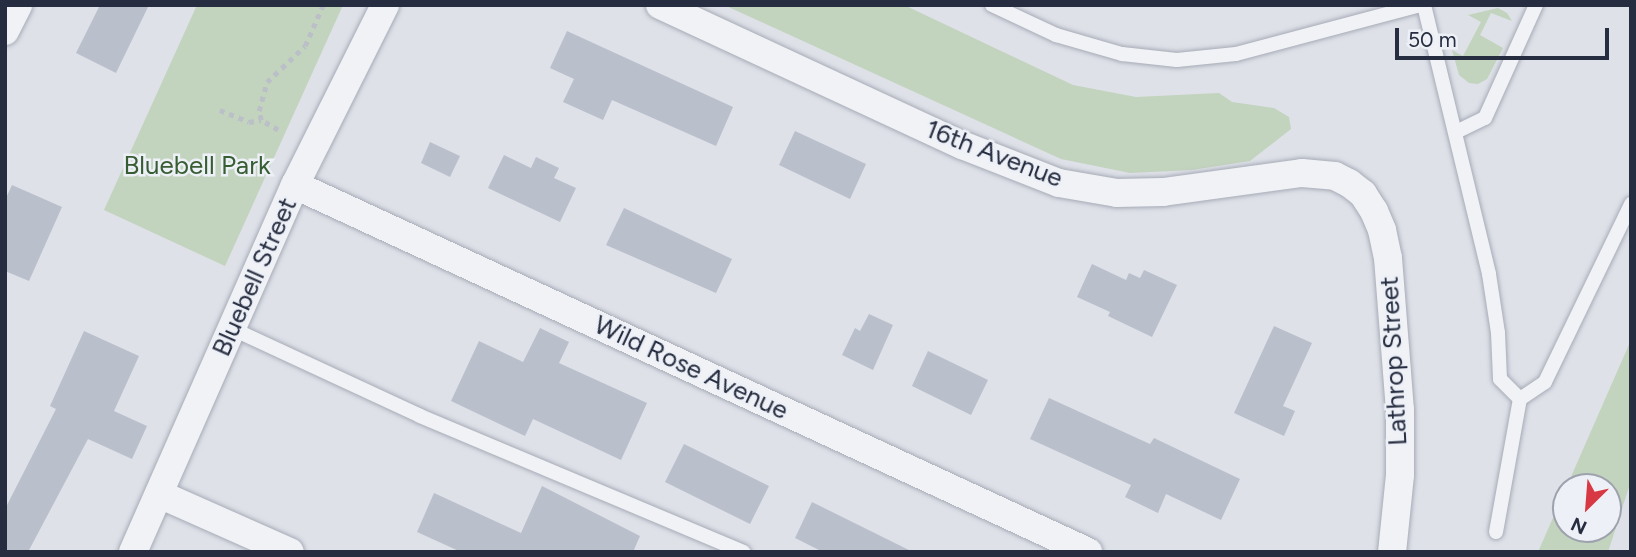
<!DOCTYPE html>
<style>
body{margin:0}
#map{position:relative;width:1636px;height:557px;overflow:hidden;background:#dee1e8;font-family:Figtree,sans-serif}
div>[style]{position:absolute}
.green>*{inset:0;background:#c2d3be}
.building>*{inset:0;background:#babfcc}
.path>*{height:4.5px;margin-top:-2.25px;transform-origin:0;background:repeating-linear-gradient(90deg,#bbbfc7 0 5px,transparent 0 10px)}
.roads{filter:drop-shadow(0 0 2px #a7abb6) drop-shadow(0 0 2px #a7abb6)}
.lane>*{height:14px;margin:-7px;padding:0 7px;transform-origin:7px;border-radius:7px;background:#f0f2f6}
.street>*{height:28px;margin:-14px;padding:0 14px;transform-origin:14px;border-radius:14px;background:#f0f2f6}
span{translate:-50% -50%;white-space:nowrap;text-align:center;line-height:1.15;-webkit-text-stroke:5px #edf0f6;paint-order:stroke}
.street-label{font-size:26px;color:#262d40}
.park-label{font-size:26px;color:#375d32}
.frame{position:absolute;inset:0;border:7px solid #262d40;pointer-events:none}
.north{position:absolute;left:1552px;top:473px;width:70px;height:70px;box-sizing:border-box;background:#edf0f6;border:2px solid #9da2ad;border-radius:50%;rotate:205deg;font-size:19px;font-weight:700;line-height:28px;text-align:center;color:#262d40}
.north::after{content:'';display:block;margin:auto;width:24px;height:32px;background:#d83843;clip-path:polygon(50% 0,100% 100%,50% 72%,0 100%)}
.scale{position:absolute;left:1395px;top:28px;width:214px;height:32px;box-sizing:border-box;border:4px solid #262d40;border-top:0;padding-left:9px;font-size:21px;line-height:24px;white-space:nowrap;color:#262d40;-webkit-text-stroke:5px #edf0f6;paint-order:stroke}
</style>
<div id="map">
<div class="green">
<div style="clip-path:polygon(197px 5px,343px 5px,225px 266px,104px 210px)"></div>
<div style="clip-path:polygon(724px 5px,904px 5px,1073px 85px,1136px 97px,1219px 93px,1232px 102px,1274px 108px,1289px 117px,1291px 129px,1250px 161px,1192px 170px,1130px 173px,1061px 159px)"></div>
<div style="clip-path:polygon(1498px 8px,1507px 13px,1512px 21px,1491px 13px,1480px 35px,1503px 48px,1487px 79px,1478px 84px,1469px 83px,1459px 75px,1452px 50px,1463px 56px,1481px 22px,1468px 15px)"></div>
<div style="clip-path:polygon(evenodd,1631px 340px,1631px 481px,1608px 552px,1538px 552px,1631px 340px,1608px 487px,1608px 529px,1566px 529px,1566px 487px,1608px 487px)"></div>
</div>
<div class="building">
<div style="clip-path:polygon(100px 5px,149px 5px,116px 73px,76px 53px)"></div>
<div style="clip-path:polygon(567px 31px,733px 107px,716px 146px,612px 100px,603px 120px,563px 102px,574px 79px,550px 68px)"></div>
<div style="clip-path:polygon(795px 131px,866px 164px,850px 199px,779px 165px)"></div>
<div style="clip-path:polygon(430px 142px,460px 156px,450px 177px,421px 163px)"></div>
<div style="clip-path:polygon(504px 155px,531px 168px,536px 157px,559px 168px,554px 178px,576px 188px,560px 222px,488px 188px)"></div>
<div style="clip-path:polygon(12px 185px,62px 207px,29px 281px,5px 271px,5px 200px)"></div>
<div style="clip-path:polygon(624px 208px,732px 259px,716px 293px,606px 245px)"></div>
<div style="clip-path:polygon(1092px 264px,1126px 280px,1129px 273px,1140px 278px,1144px 270px,1177px 285px,1152px 337px,1108px 316px,1110px 312px,1077px 297px)"></div>
<div style="clip-path:polygon(869px 314px,893px 325px,873px 370px,842px 355px,855px 328px,860px 331px)"></div>
<div style="clip-path:polygon(1274px 326px,1312px 343px,1283px 406px,1295px 411px,1284px 436px,1234px 413px)"></div>
<div style="clip-path:polygon(540px 328px,569px 342px,559px 363px,647px 403px,621px 460px,533px 419px,525px 436px,451px 401px,479px 341px,523px 362px)"></div>
<div style="clip-path:polygon(84px 331px,139px 356px,114px 411px,147px 426px,132px 459px,88px 439px,28px 552px,5px 552px,5px 509px,56px 409px,50px 406px)"></div>
<div style="clip-path:polygon(928px 351px,988px 380px,971px 415px,912px 386px)"></div>
<div style="clip-path:polygon(1049px 398px,1150px 444px,1154px 438px,1240px 479px,1221px 520px,1166px 494px,1158px 513px,1125px 497px,1131px 485px,1030px 439px)"></div>
<div style="clip-path:polygon(684px 444px,769px 486px,750px 524px,665px 482px)"></div>
<div style="clip-path:polygon(542px 486px,640px 536px,633px 552px,461px 552px,417px 532px,434px 493px,521px 533px)"></div>
<div style="clip-path:polygon(812px 502px,913px 552px,823px 552px,795px 538px)"></div>
</div>
<div class="path">
<div style="left:220px;top:110px;width:31px;rotate:22deg"></div>
<div style="left:249px;top:122px;width:12px;rotate:-9deg"></div>
<div style="left:278px;top:130px;width:20px;rotate:-150deg"></div>
<div style="left:261px;top:120px;width:9px;rotate:-103deg"></div>
<div style="left:259px;top:111px;width:30px;rotate:-75deg"></div>
<div style="left:267px;top:82px;width:52px;rotate:-43.5deg"></div>
<div style="left:305px;top:46px;width:45px;rotate:-66.3deg"></div>
</div>
<div class="roads">
<div class="lane">
<div style="left:992px;top:5px;width:71px;rotate:25.1deg"></div>
<div style="left:1056px;top:35px;width:69px;rotate:16.1deg"></div>
<div style="left:1122px;top:54px;width:55px;rotate:6.2deg"></div>
<div style="left:1177px;top:60px;width:59px;rotate:-5.8deg"></div>
<div style="left:1236px;top:54px;width:190px;rotate:-14.9deg"></div>
<div style="left:1424px;top:5px;width:277px;rotate:76.4deg"></div>
<div style="left:1489px;top:274px;width:60px;rotate:81.3deg"></div>
<div style="left:1498px;top:333px;width:46px;rotate:87.5deg"></div>
<div style="left:1500px;top:379px;width:28px;rotate:45deg"></div>
<div style="left:1456px;top:132px;width:32px;rotate:-26deg"></div>
<div style="left:1485px;top:118px;width:124px;rotate:-65.7deg"></div>
<div style="left:233px;top:329px;width:206px;rotate:24.9deg"></div>
<div style="left:420px;top:416px;width:351px;rotate:22.8deg"></div>
<div style="left:1496px;top:532px;width:135px;rotate:-79.8deg"></div>
<div style="left:1520px;top:399px;width:30px;rotate:-34deg"></div>
<div style="left:1545px;top:382px;width:198px;rotate:-64.2deg"></div>
</div>
<div class="street">
<div style="left:660px;top:5px;width:333px;rotate:24.9deg"></div>
<div style="left:962px;top:145px;width:104px;rotate:21.4deg"></div>
<div style="left:1059px;top:183px;width:59px;rotate:9.8deg"></div>
<div style="left:1117px;top:193px;width:46px;rotate:-1.2deg"></div>
<div style="left:1163px;top:192px;width:140px;rotate:-7.8deg"></div>
<div style="left:1302px;top:173px;width:33px;rotate:5deg"></div>
<div style="left:1335px;top:176px;width:16px;rotate:27deg"></div>
<div style="left:1349px;top:183px;width:18px;rotate:38deg"></div>
<div style="left:1363px;top:194px;width:20px;rotate:57deg"></div>
<div style="left:1374px;top:211px;width:21px;rotate:67deg"></div>
<div style="left:1382px;top:230px;width:29px;rotate:78deg"></div>
<div style="left:1388px;top:258px;width:152px;rotate:85.5deg"></div>
<div style="left:1400px;top:410px;width:65px;rotate:90deg"></div>
<div style="left:1400px;top:475px;width:77px;rotate:95.9deg"></div>
<div style="left:5px;top:31px;width:29px;rotate:-63deg"></div>
<div style="left:295px;top:185px;width:874px;rotate:24.83deg"></div>
<div style="left:159px;top:494px;width:143px;rotate:23.9deg"></div>
<div style="left:133px;top:552px;width:401px;rotate:-66.2deg"></div>
<div style="left:295px;top:185px;width:201px;rotate:-63.4deg"></div>
</div>
</div>
<div class="street-label">
<span style="left:994px;top:154px;rotate:21deg">16th Avenue</span>
<span style="left:255px;top:277px;rotate:-66deg">Bluebell Street</span>
<span style="left:1394px;top:361px;rotate:-93deg">Lathrop Street</span>
<span style="left:691px;top:368px;rotate:25deg">Wild Rose Avenue</span>
</div>
<div class="park-label">
<span style="left:197px;top:166px">Bluebell Park</span>
</div>
<div class="frame"></div>
<div class="north">N</div>
<div class="scale">50 m</div>
</div>
